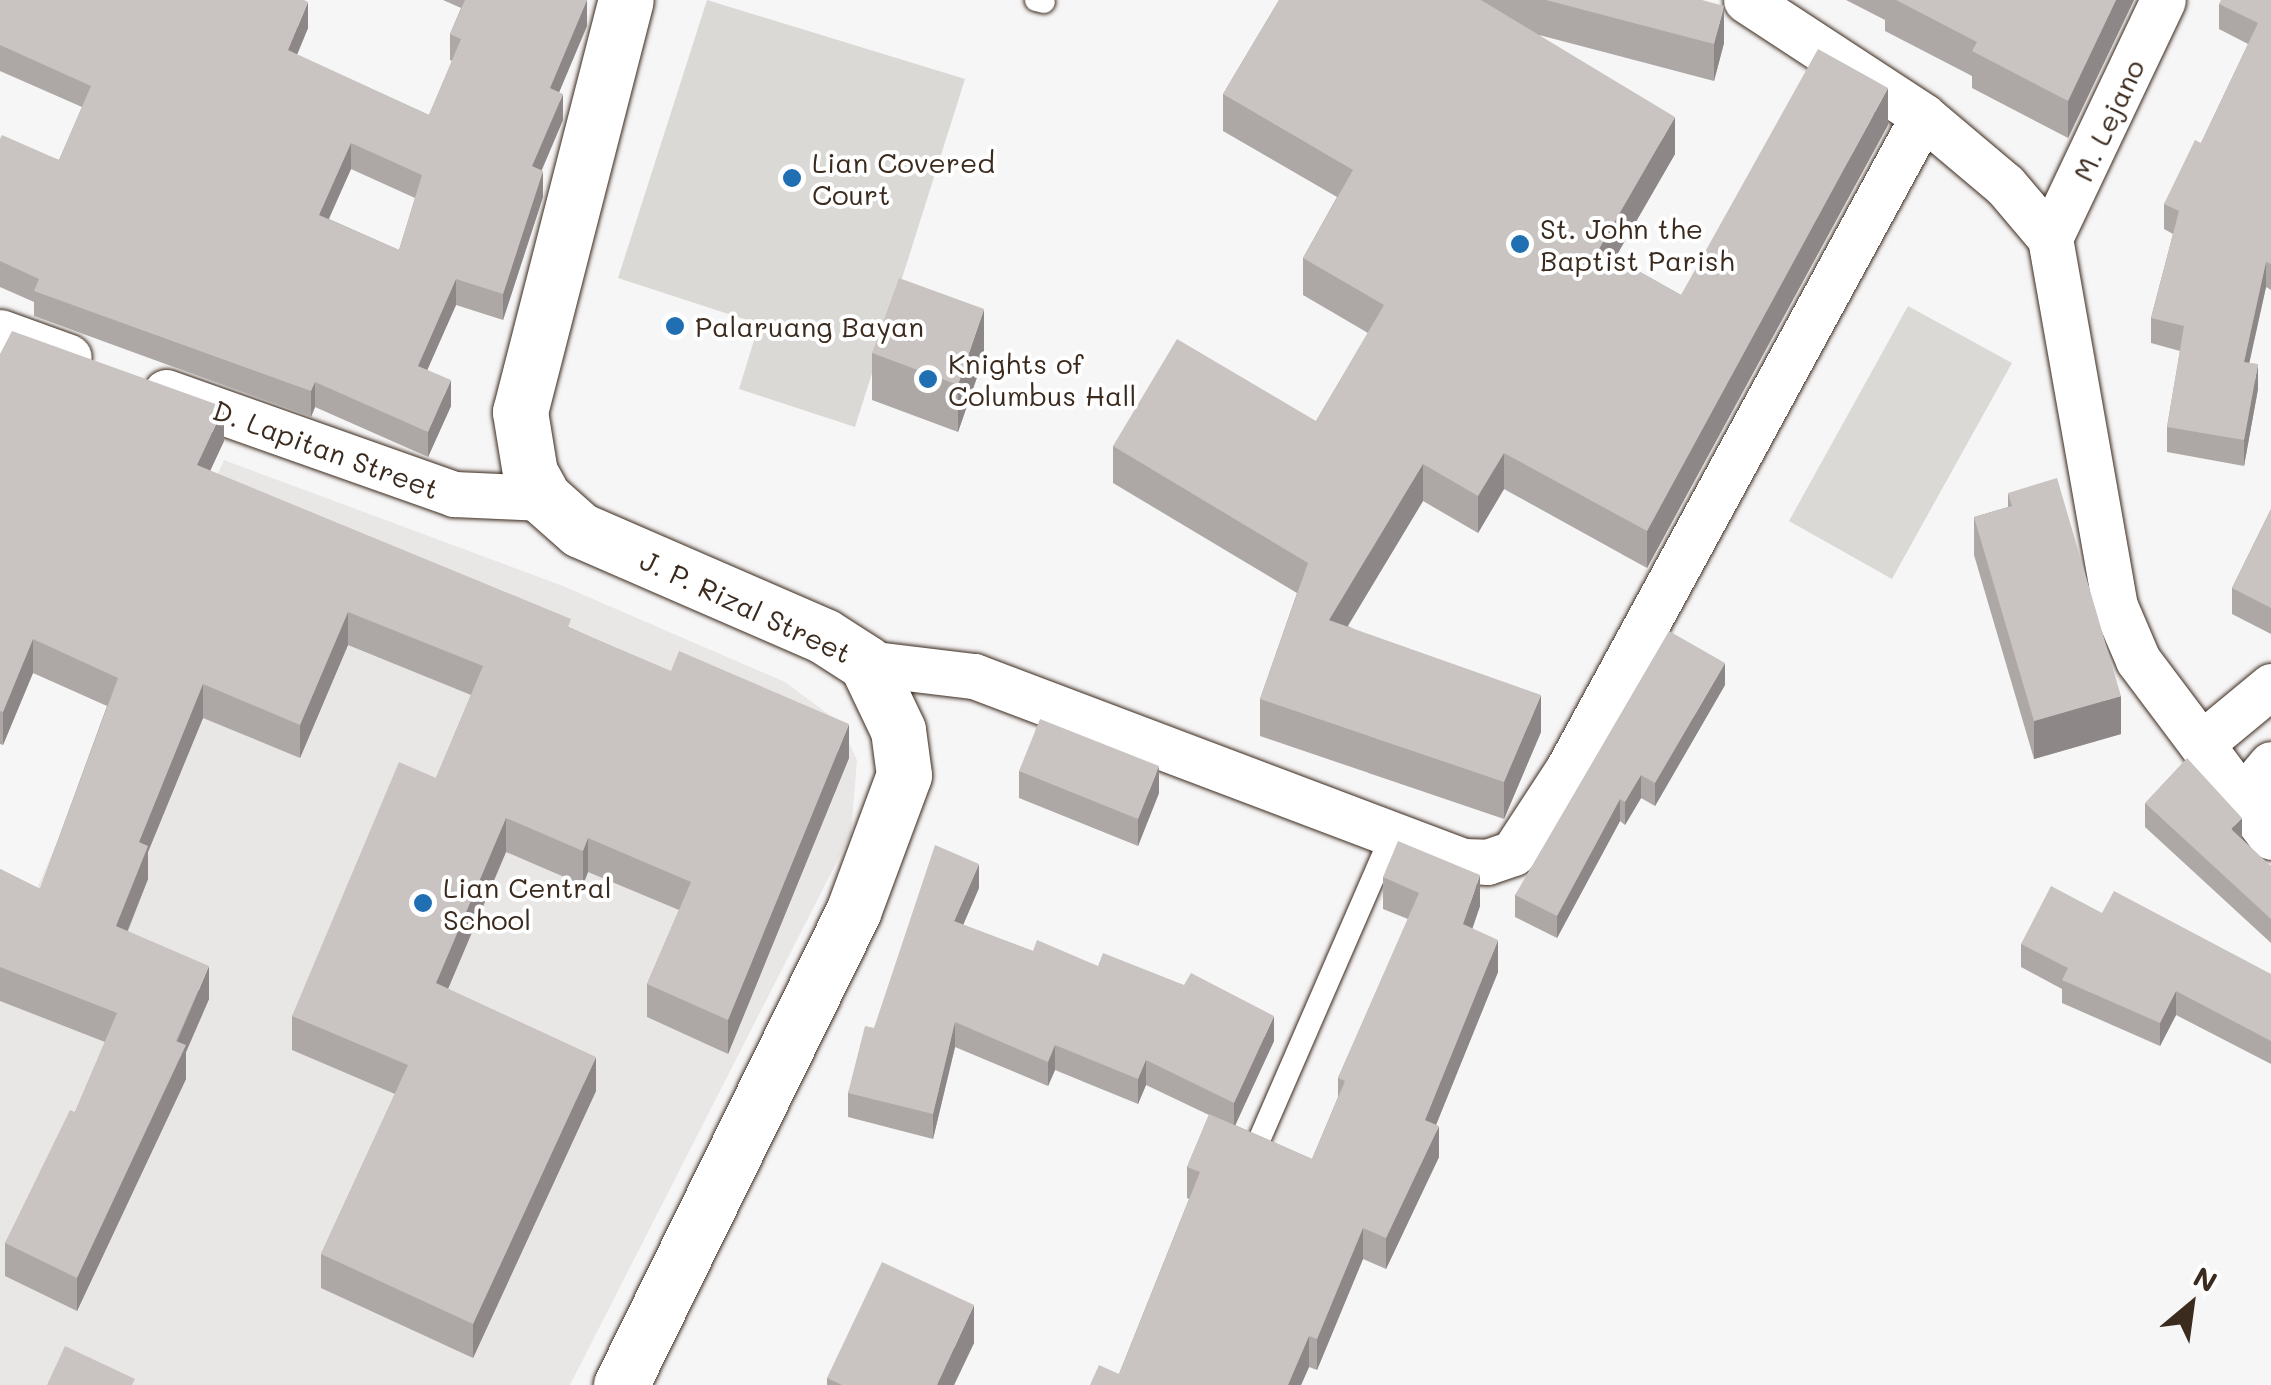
<!DOCTYPE html>
<style>
body{margin:0}
#map{position:relative;width:2271px;height:1385px;overflow:hidden;background:#f7f6f6;font-family:Mali,sans-serif}
div>[style]{position:absolute}
.built>*{inset:0;background:#e9e7e6}
.green>*{inset:0;background:#dbd9d6}
.roads{filter:drop-shadow(0 0 2px #3b2a1e) drop-shadow(0 0 2px #3b2a1e)}
.lane>*{height:22px;margin:-11px;padding:0 11px;transform-origin:11px;border-radius:11px;background:#fff}
.street>*{height:45px;margin:-22.5px;padding:0 22.5px;transform-origin:22.5px;border-radius:22.5px;background:#fff}
.primary>*{height:55px;margin:-27.5px;padding:0 27.5px;transform-origin:27.5px;border-radius:27.5px;background:#fff}
.wall>*{inset:0;background:#ada8a6}
.shaded-wall>*{inset:0;background:#8d8887}
.building>*{inset:0;background:#c9c3c1}
.dots>*{width:28px;height:28px;translate:-50% -50%;box-sizing:border-box;border:5px solid #fff;border-radius:50%}
span{translate:-50% -50%;white-space:nowrap;text-align:center;line-height:1.15;-webkit-text-stroke:8px #fff;paint-order:stroke}
.street-label{font-size:28px;color:#3b2a1e}
.poi-label{font-size:28px;color:#3b2a1e}
.left{translate:0 -50%;text-align:left}
.north{position:absolute;left:2141px;top:1255px;width:100px;height:100px;-webkit-text-stroke:8px #fff;paint-order:stroke;rotate:29deg;font-size:28px;font-weight:700;line-height:40px;text-align:center;color:#3b2a1e}
.north::after{content:'';display:block;margin:auto;width:35px;height:45px;background:#3b2a1e;clip-path:polygon(50% 0,100% 100%,50% 72%,0 100%)}
</style>
<div id="map">
<div class="built">
<div style="clip-path:polygon(224px 460px,563px 586px,785px 682px,839px 722px,857px 760px,851px 834px,570px 1385px,0 1385px,0 973px)"></div>
</div>
<div class="green">
<div style="clip-path:polygon(707px 0,965px 79px,855px 427px,739px 389px,759px 324px,618px 278px)"></div>
<div style="clip-path:polygon(1908px 306px,2012px 363px,1892px 579px,1789px 521px)"></div>
</div>
<div class="roads">
<div class="lane">
<div style="left:1036px;top:0;width:8px;rotate:14deg"></div>
<div style="left:1260px;top:1138px;width:331px;rotate:-66.5deg"></div>
</div>
<div class="street">
<div style="left:1746px;top:0;width:212px;rotate:33.2deg"></div>
<div style="left:1923px;top:116px;width:107px;rotate:40.1deg"></div>
<div style="left:2005px;top:185px;width:70px;rotate:49.7deg"></div>
<div style="left:2050px;top:238px;width:374px;rotate:80deg"></div>
<div style="left:2115px;top:606px;width:59px;rotate:66.9deg"></div>
<div style="left:2138px;top:660px;width:221px;rotate:53.1deg"></div>
<div style="left:2050px;top:238px;width:263px;rotate:-64.6deg"></div>
<div style="left:0;top:332px;width:73px;rotate:19.9deg"></div>
<div style="left:166px;top:392px;width:306px;rotate:19.5deg"></div>
<div style="left:454px;top:494px;width:90px;rotate:2.5deg"></div>
<div style="left:866px;top:663px;width:109px;rotate:6.9deg"></div>
<div style="left:974px;top:676px;width:523px;rotate:20.72deg"></div>
<div style="left:1463px;top:861px;width:24px;rotate:2deg"></div>
<div style="left:1487px;top:862px;width:28px;rotate:-19deg"></div>
<div style="left:1513px;top:853px;width:100px;rotate:-56.8deg"></div>
<div style="left:1568px;top:769px;width:743px;rotate:-61.47deg"></div>
<div style="left:2201px;top:744px;width:91px;rotate:-39.6deg"></div>
<div style="left:2240px;top:801px;width:48px;rotate:-50deg"></div>
</div>
<div class="primary">
<div style="left:621px;top:1385px;width:527px;rotate:-63.87deg"></div>
<div style="left:853px;top:912px;width:146px;rotate:-69.6deg"></div>
<div style="left:904px;top:775px;width:45px;rotate:-97.6deg"></div>
<div style="left:898px;top:730px;width:74px;rotate:-115.5deg"></div>
<div style="left:866px;top:663px;width:50px;rotate:-147.3deg"></div>
<div style="left:824px;top:636px;width:266px;rotate:-156.5deg"></div>
<div style="left:580px;top:530px;width:48px;rotate:-138.4deg"></div>
<div style="left:544px;top:498px;width:29px;rotate:-119deg"></div>
<div style="left:530px;top:473px;width:62px;rotate:-99.3deg"></div>
<div style="left:520px;top:412px;width:425px;rotate:-75.6deg"></div>
</div>
</div>
<div class="wall">
<div style="clip-path:polygon(evenodd,0 0,308px 28px,297px 55px,429px 115px,452px 61px,450px 60px,450px 34px,461px 8px,443px 0,587px 0,587px 26px,559px 92px,563px 120px,542px 170px,543px 197px,503px 320px,456px 305px,427px 370px,451px 406px,428px 457px,315px 407px,311px 417px,34px 316px,34px 302px,0 287px,0 139px,59px 160px,82px 107px,0 71px,0 0,351px 169px,415px 198px,399px 250px,329px 219px,351px 169px)"></div>
<div style="clip-path:polygon(1279px 0,1702px 0,1724px 43px,1714px 81px,1539px 35px,1675px 154px,1615px 258px,1681px 295px,1888px 125px,1647px 568px,1504px 489px,1478px 533px,1423px 501px,1348px 626px,1541px 732px,1504px 819px,1260px 736px,1260px 699px,1297px 593px,1113px 483px,1113px 446px,1316px 421px,1368px 333px,1303px 295px,1303px 258px,1337px 197px,1223px 131px,1223px 94px)"></div>
<div style="clip-path:polygon(1846px 0,2134px 0,2068px 138px,1972px 88px,1972px 76px,1885px 31px,1885px 20px)"></div>
<div style="clip-path:polygon(2271px 0,2271px 290px,2266px 287px,2249px 363px,2258px 389px,2244px 466px,2167px 452px,2167px 427px,2180px 351px,2151px 343px,2151px 318px,2173px 234px,2164px 229px,2164px 204px,2201px 143px,2248px 44px,2219px 29px,2219px 4px)"></div>
<div style="clip-path:polygon(872px 353px,984px 357px,958px 432px,872px 400px)"></div>
<div style="clip-path:polygon(0 354px,224px 441px,210px 471px,571px 628px,849px 758px,728px 1054px,647px 1017px,647px 984px,679px 910px,588px 872px,583px 885px,506px 852px,448px 989px,596px 1091px,473px 1358px,321px 1288px,321px 1254px,395px 1094px,292px 1050px,292px 1016px,436px 778px,471px 695px,348px 645px,300px 758px,203px 718px,148px 852px,148px 879px,128px 931px,209px 999px,186px 1052px,186px 1079px,77px 1311px,5px 1276px,5px 1243px,75px 1112px,105px 1042px,0 1001px,0 869px,40px 889px,107px 706px,33px 673px,3px 745px,0 744px)"></div>
<div style="clip-path:polygon(2008px 493px,2121px 734px,2034px 759px,1974px 555px,1974px 517px,2008px 507px)"></div>
<div style="clip-path:polygon(2271px 509px,2271px 634px,2232px 614px,2232px 588px)"></div>
<div style="clip-path:polygon(1725px 685px,1655px 806px,1641px 798px,1625px 825px,1620px 821px,1557px 938px,1515px 917px,1515px 895px)"></div>
<div style="clip-path:polygon(1019px 771px,1159px 793px,1138px 846px,1019px 798px)"></div>
<div style="clip-path:polygon(2145px 803px,2271px 866px,2271px 943px,2145px 827px)"></div>
<div style="clip-path:polygon(1383px 877px,1480px 906px,1472px 929px,1498px 972px,1436px 1125px,1439px 1157px,1386px 1269px,1363px 1259px,1317px 1370px,1309px 1367px,1301px 1385px,1090px 1385px,1119px 1374px,1189px 1199px,1187px 1198px,1187px 1167px,1209px 1115px,1146px 1085px,1138px 1104px,1055px 1070px,1048px 1086px,955px 1047px,933px 1139px,848px 1117px,848px 1093px,874px 1028px,979px 888px,963px 925px,1274px 1041px,1235px 1125px,1312px 1159px,1338px 1097px,1338px 1078px,1408px 919px,1383px 909px)"></div>
<div style="clip-path:polygon(2102px 913px,2271px 974px,2271px 1064px,2176px 1015px,2160px 1046px,2062px 1003px,2062px 989px,2021px 967px,2021px 944px)"></div>
<div style="clip-path:polygon(974px 1343px,954px 1385px,827px 1385px,827px 1378px)"></div>
</div>
<div class="shaded-wall">
<div style="clip-path:polygon(587px 0,587px 26px,550px 114px,550px 88px)"></div>
<div style="clip-path:polygon(2116px 0,2134px 0,2068px 138px,2068px 101px)"></div>
<div style="clip-path:polygon(308px 2px,308px 28px,288px 76px,288px 50px)"></div>
<div style="clip-path:polygon(1724px 6px,1724px 43px,1714px 81px,1714px 44px)"></div>
<div style="clip-path:polygon(1888px 88px,1888px 125px,1647px 568px,1647px 531px)"></div>
<div style="clip-path:polygon(563px 94px,563px 120px,532px 192px,532px 166px)"></div>
<div style="clip-path:polygon(1675px 117px,1675px 154px,1599px 286px,1599px 249px)"></div>
<div style="clip-path:polygon(351px 143px,351px 169px,319px 240px,319px 215px)"></div>
<div style="clip-path:polygon(543px 171px,543px 197px,503px 320px,503px 294px)"></div>
<div style="clip-path:polygon(2266px 262px,2266px 287px,2244px 387px,2244px 362px)"></div>
<div style="clip-path:polygon(456px 279px,456px 305px,418px 391px,418px 366px)"></div>
<div style="clip-path:polygon(984px 309px,984px 357px,958px 432px,958px 385px)"></div>
<div style="clip-path:polygon(2258px 364px,2258px 389px,2244px 466px,2244px 440px)"></div>
<div style="clip-path:polygon(451px 380px,451px 406px,428px 457px,428px 432px)"></div>
<div style="clip-path:polygon(315px 382px,315px 407px,311px 417px,311px 391px)"></div>
<div style="clip-path:polygon(224px 407px,224px 441px,197px 499px,197px 465px)"></div>
<div style="clip-path:polygon(1504px 453px,1504px 489px,1478px 533px,1478px 496px)"></div>
<div style="clip-path:polygon(1423px 464px,1423px 501px,1329px 657px,1329px 620px)"></div>
<div style="clip-path:polygon(348px 612px,348px 645px,300px 758px,300px 725px)"></div>
<div style="clip-path:polygon(33px 639px,33px 673px,3px 745px,3px 712px)"></div>
<div style="clip-path:polygon(1725px 663px,1725px 685px,1655px 806px,1655px 783px)"></div>
<div style="clip-path:polygon(203px 684px,203px 718px,148px 852px,148px 879px,116px 959px,116px 926px,139px 842px)"></div>
<div style="clip-path:polygon(1541px 695px,1541px 732px,1504px 819px,1504px 782px)"></div>
<div style="clip-path:polygon(2121px 696px,2121px 734px,2034px 759px,2034px 721px)"></div>
<div style="clip-path:polygon(849px 724px,849px 758px,728px 1054px,728px 1020px)"></div>
<div style="clip-path:polygon(1159px 766px,1159px 793px,1138px 846px,1138px 819px)"></div>
<div style="clip-path:polygon(1641px 775px,1641px 798px,1625px 825px,1625px 802px)"></div>
<div style="clip-path:polygon(1620px 799px,1620px 821px,1557px 938px,1557px 916px)"></div>
<div style="clip-path:polygon(506px 818px,506px 852px,436px 1017px,436px 983px)"></div>
<div style="clip-path:polygon(2242px 818px,2242px 842px,2231px 829px)"></div>
<div style="clip-path:polygon(588px 838px,588px 872px,583px 885px,583px 851px)"></div>
<div style="clip-path:polygon(979px 864px,979px 888px,954px 946px,954px 921px)"></div>
<div style="clip-path:polygon(1480px 875px,1480px 906px,1463px 956px,1463px 924px)"></div>
<div style="clip-path:polygon(1498px 940px,1498px 972px,1425px 1152px,1425px 1120px)"></div>
<div style="clip-path:polygon(209px 966px,209px 999px,186px 1052px,186px 1079px,77px 1311px,77px 1278px)"></div>
<div style="clip-path:polygon(2176px 991px,2176px 1015px,2160px 1046px,2160px 1023px)"></div>
<div style="clip-path:polygon(1274px 1016px,1274px 1041px,1234px 1128px,1234px 1103px)"></div>
<div style="clip-path:polygon(955px 1022px,955px 1047px,933px 1139px,933px 1114px)"></div>
<div style="clip-path:polygon(1055px 1045px,1055px 1070px,1048px 1086px,1048px 1062px)"></div>
<div style="clip-path:polygon(596px 1057px,596px 1091px,473px 1358px,473px 1324px)"></div>
<div style="clip-path:polygon(1146px 1060px,1146px 1085px,1138px 1104px,1138px 1079px)"></div>
<div style="clip-path:polygon(1439px 1126px,1439px 1157px,1386px 1269px,1386px 1238px)"></div>
<div style="clip-path:polygon(1363px 1228px,1363px 1259px,1317px 1370px,1317px 1339px)"></div>
<div style="clip-path:polygon(974px 1305px,974px 1343px,954px 1385px,937px 1385px)"></div>
<div style="clip-path:polygon(1309px 1336px,1309px 1367px,1301px 1385px,1288px 1385px)"></div>
</div>
<div class="building">
<div style="clip-path:polygon(evenodd,0 0,304px 0,308px 2px,288px 50px,429px 115px,461px 39px,450px 34px,465px 0,587px 0,550px 88px,563px 94px,532px 166px,543px 171px,503px 294px,456px 279px,418px 366px,451px 380px,428px 432px,315px 382px,311px 391px,34px 291px,39px 279px,0 261px,0 139px,2px 135px,59px 160px,91px 86px,0 45px,0 0,351px 143px,422px 175px,399px 250px,319px 215px,351px 143px)"></div>
<div style="clip-path:polygon(1279px 0,1481px 0,1675px 117px,1599px 249px,1681px 295px,1818px 49px,1888px 88px,1647px 531px,1504px 453px,1478px 496px,1423px 464px,1329px 620px,1541px 695px,1504px 782px,1260px 699px,1308px 563px,1113px 446px,1177px 339px,1316px 421px,1384px 305px,1303px 258px,1353px 170px,1223px 94px)"></div>
<div style="clip-path:polygon(1546px 0,1702px 0,1724px 6px,1714px 44px)"></div>
<div style="clip-path:polygon(1896px 0,2116px 0,2068px 101px,1972px 51px,1977px 42px)"></div>
<div style="clip-path:polygon(2221px 0,2271px 0,2271px 264px,2266px 262px,2244px 362px,2258px 364px,2244px 440px,2167px 427px,2184px 326px,2151px 318px,2179px 211px,2164px 204px,2195px 140px,2201px 143px,2258px 23px,2219px 4px)"></div>
<div style="clip-path:polygon(899px 278px,984px 309px,958px 385px,872px 353px)"></div>
<div style="clip-path:polygon(12px 331px,224px 407px,197px 465px,571px 619px,568px 627px,671px 671px,679px 651px,849px 724px,728px 1020px,647px 984px,691px 882px,588px 838px,583px 851px,506px 818px,436px 983px,596px 1057px,473px 1324px,321px 1254px,408px 1065px,292px 1016px,399px 762px,436px 778px,483px 666px,348px 612px,300px 725px,203px 684px,139px 842px,148px 846px,116px 926px,209px 966px,176px 1041px,186px 1045px,77px 1278px,5px 1243px,70px 1110px,75px 1112px,117px 1013px,0 967px,0 869px,40px 889px,118px 678px,33px 639px,3px 712px,0 711px,0 354px)"></div>
<div style="clip-path:polygon(2057px 478px,2121px 696px,2034px 721px,1974px 517px,2012px 506px,2008px 493px)"></div>
<div style="clip-path:polygon(2271px 509px,2271px 608px,2232px 588px)"></div>
<div style="clip-path:polygon(1669px 631px,1725px 663px,1655px 783px,1641px 775px,1625px 802px,1620px 799px,1557px 916px,1515px 895px)"></div>
<div style="clip-path:polygon(1040px 719px,1159px 766px,1138px 819px,1019px 771px)"></div>
<div style="clip-path:polygon(2187px 758px,2242px 818px,2231px 829px,2271px 866px,2271px 919px,2145px 803px)"></div>
<div style="clip-path:polygon(1398px 841px,1480px 875px,1463px 924px,1498px 940px,1425px 1120px,1439px 1126px,1386px 1238px,1363px 1228px,1317px 1339px,1309px 1336px,1288px 1385px,1090px 1385px,1099px 1365px,1119px 1374px,1200px 1172px,1187px 1167px,1209px 1114px,1312px 1159px,1345px 1081px,1338px 1078px,1419px 893px,1383px 877px)"></div>
<div style="clip-path:polygon(935px 845px,979px 864px,954px 921px,1033px 951px,1037px 940px,1098px 966px,1103px 953px,1184px 985px,1191px 973px,1274px 1016px,1234px 1103px,1146px 1060px,1138px 1079px,1055px 1045px,1048px 1062px,955px 1022px,933px 1114px,848px 1093px,865px 1026px,874px 1028px)"></div>
<div style="clip-path:polygon(2051px 886px,2102px 913px,2114px 891px,2271px 974px,2271px 1041px,2176px 991px,2160px 1023px,2062px 980px,2068px 968px,2021px 944px)"></div>
<div style="clip-path:polygon(882px 1262px,974px 1305px,937px 1385px,842px 1385px,827px 1378px)"></div>
<div style="clip-path:polygon(65px 1346px,135px 1379px,132px 1385px,47px 1385px)"></div>
</div>
<div class="dots">
<div style="left:792px;top:178px;background:#1f6fb2"></div>
<div style="left:1520px;top:244px;background:#1f6fb2"></div>
<div style="left:675px;top:326px;background:#1f6fb2"></div>
<div style="left:928px;top:379px;background:#1f6fb2"></div>
<div style="left:423px;top:903px;background:#1f6fb2"></div>
</div>
<div class="street-label">
<span style="left:2108px;top:120px;rotate:-65deg">M. Lejano</span>
<span style="left:326px;top:449px;rotate:20deg">D. Lapitan Street</span>
<span style="left:746px;top:606px;rotate:25deg">J. P. Rizal Street</span>
</div>
<div class="poi-label">
<span class="left" style="left:812px;top:178px">Lian Covered<br>Court</span>
<span class="left" style="left:1540px;top:244px">St. John the<br>Baptist Parish</span>
<span class="left" style="left:695px;top:326px">Palaruang Bayan</span>
<span class="left" style="left:948px;top:379px">Knights of<br>Columbus Hall</span>
<span class="left" style="left:443px;top:903px">Lian Central<br>School</span>
</div>
<div class="north">N</div>
</div>
